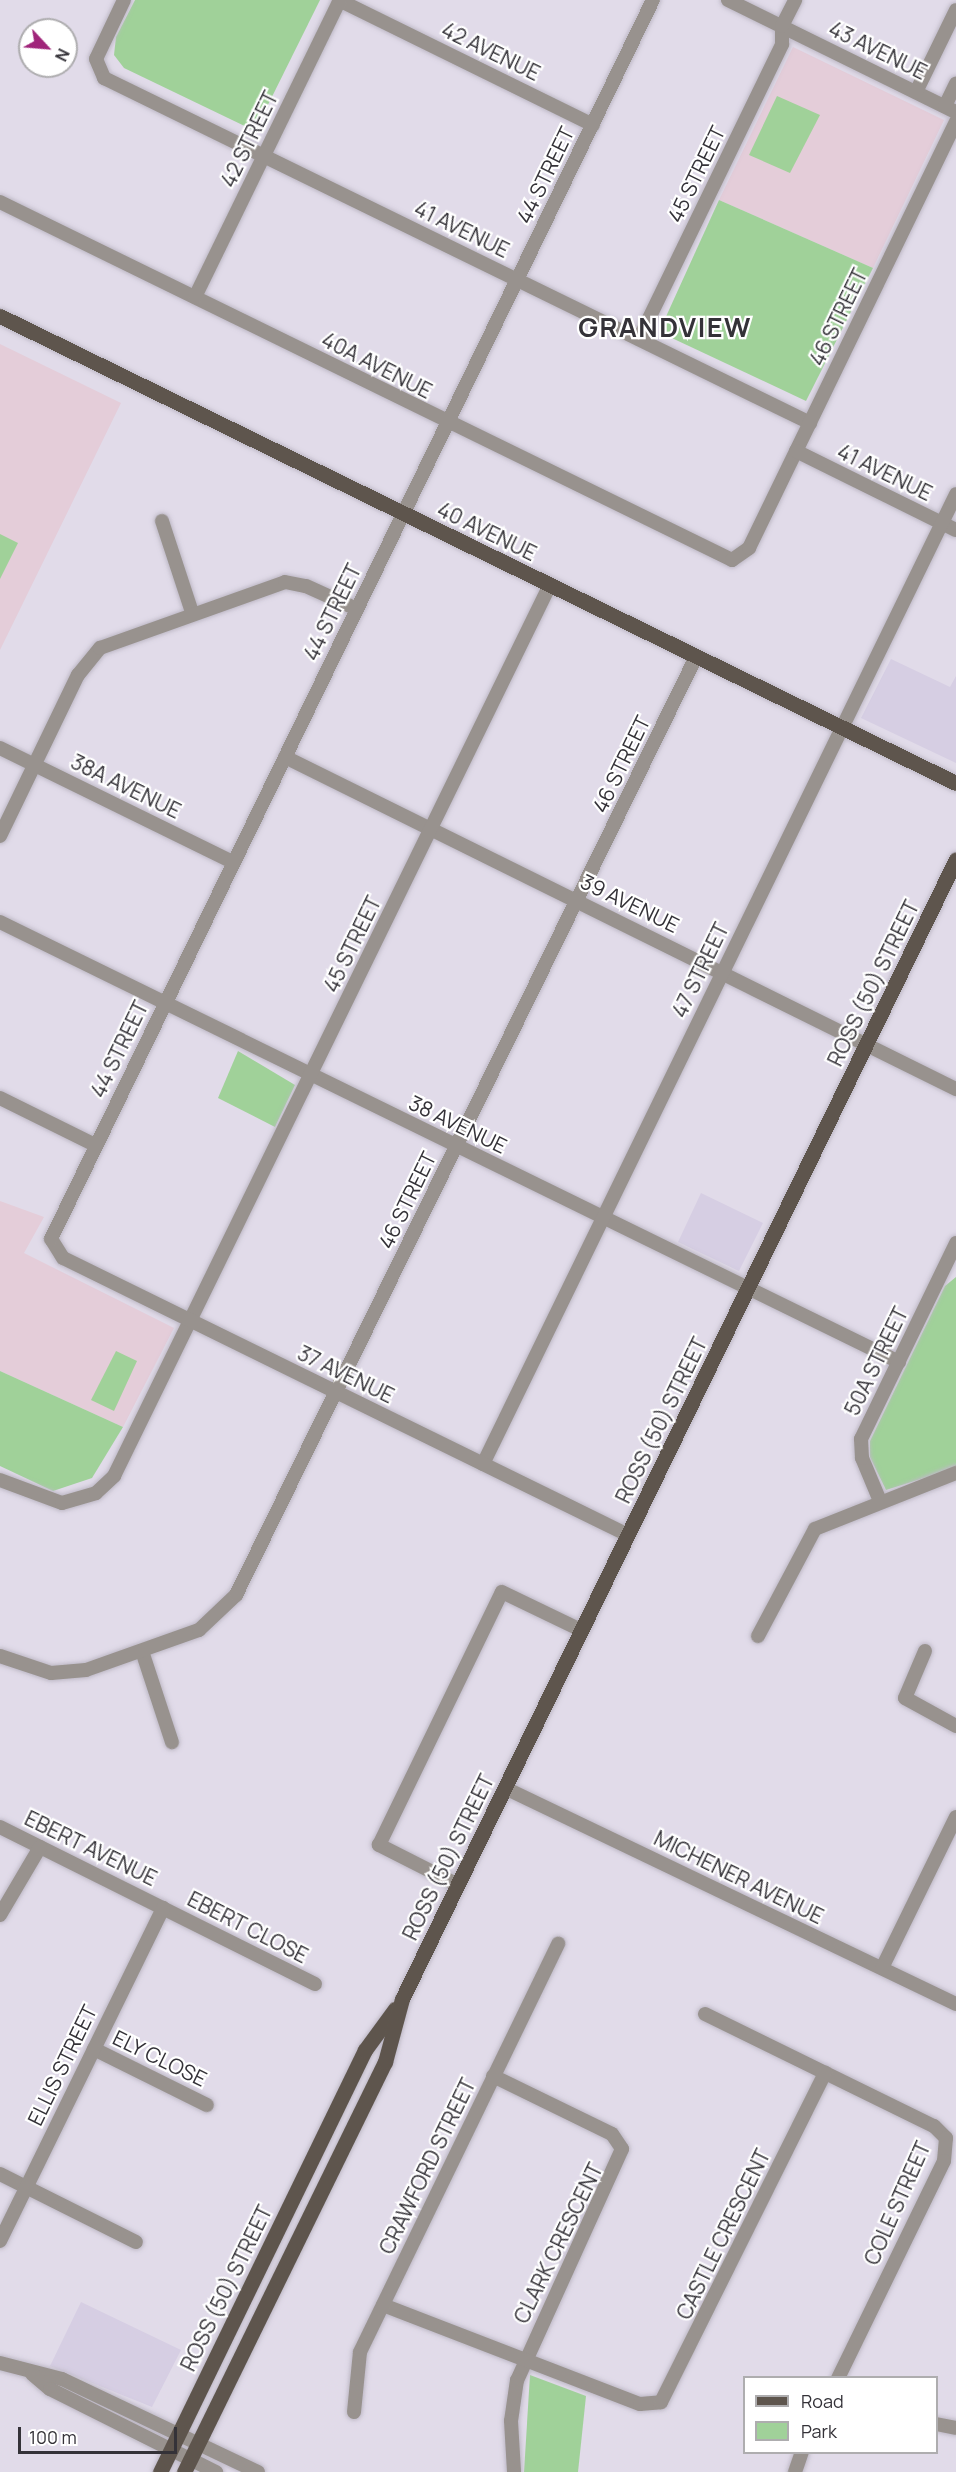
<!DOCTYPE html>
<style>
body{margin:0}
#map{position:relative;width:956px;height:2472px;overflow:hidden;background:#e1dbe9;font-family:Manrope,sans-serif}
div>[style]{position:absolute}
.built>*{inset:0;background:#d6cee3}
.education>*{inset:0;background:#e4cdd9}
.green>*{inset:0;background:#a0d199}
.roads{filter:drop-shadow(0 0 2px #beb9c6) drop-shadow(0 0 2px #beb9c6)}
.minor>*{height:14px;margin:-7px;padding:0 7px;transform-origin:7px;border-radius:7px;background:#98928e}
.major>*{height:15px;margin:-7.5px;padding:0 7.5px;transform-origin:7.5px;border-radius:7.5px;background:#5e554d}
span{translate:-50% -50%;white-space:nowrap;text-align:center;line-height:1.15;-webkit-text-stroke:4.5px #fff;paint-order:stroke}
.street-label{font-size:21px;color:#343238}
.district-label{font-size:27px;color:#343238;font-weight:700;letter-spacing:1.5px}
.legend{position:absolute;left:743px;top:2376px;width:195px;height:78px;box-sizing:border-box;background:#fff;border:2px solid #aeadaf;margin:0;padding:8px 10px;list-style:none;font-size:18px;color:#343238}
.legend li{display:flex;align-items:center;gap:12px;height:30px}
.legend b{width:30px;border:2px solid #aeadaf}
.north{position:absolute;left:18px;top:18px;width:60px;height:60px;box-sizing:border-box;background:#fff;border:2px solid #aeadaf;border-radius:50%;rotate:116deg;font-size:16px;font-weight:700;line-height:24px;text-align:center;color:#343238}
.north::after{content:'';display:block;margin:auto;width:21px;height:27px;background:#a0257a;clip-path:polygon(50% 0,100% 100%,50% 72%,0 100%)}
.scale{position:absolute;left:18px;top:2427px;width:159px;height:27px;box-sizing:border-box;border:3px solid #343238;border-top:0;padding-left:8px;font-size:18px;line-height:21px;white-space:nowrap;color:#343238;-webkit-text-stroke:4px #fff;paint-order:stroke}
</style>
<div id="map">
<div class="built">
<div style="clip-path:polygon(891px 659px,950px 687px,956px 676px,956px 763px,861px 718px)"></div>
<div style="clip-path:polygon(701px 1193px,763px 1223px,739px 1271px,678px 1242px)"></div>
<div style="clip-path:polygon(81px 2302px,181px 2350px,152px 2407px,50px 2366px)"></div>
</div>
<div class="education">
<div style="clip-path:polygon(793px 47px,944px 120px,873px 268px,719px 200px)"></div>
<div style="clip-path:polygon(0 344px,121px 403px,0 650px)"></div>
<div style="clip-path:polygon(0 1201px,44px 1217px,24px 1253px,174px 1328px,123px 1427px,0 1371px)"></div>
</div>
<div class="green">
<div style="clip-path:polygon(135px 0,320px 0,255px 131px,124px 68px,114px 55px,116px 37px)"></div>
<div style="clip-path:polygon(777px 96px,820px 115px,790px 173px,749px 155px)"></div>
<div style="clip-path:polygon(719px 200px,873px 268px,806px 401px,659px 332px)"></div>
<div style="clip-path:polygon(0 534px,18px 543px,0 579px)"></div>
<div style="clip-path:polygon(238px 1051px,295px 1085px,275px 1127px,218px 1098px)"></div>
<div style="clip-path:polygon(956px 1277px,956px 1468px,886px 1490px,870px 1457px,870px 1441px,945px 1286px)"></div>
<div style="clip-path:polygon(116px 1351px,137px 1361px,114px 1411px,91px 1400px)"></div>
<div style="clip-path:polygon(0 1371px,123px 1427px,92px 1478px,53px 1491px,0 1466px)"></div>
<div style="clip-path:polygon(530px 2375px,586px 2396px,578px 2472px,524px 2472px)"></div>
</div>
<div class="roads">
<div class="minor">
<div style="left:124px;top:0;width:65px;rotate:115.4deg"></div>
<div style="left:96px;top:59px;width:21px;rotate:67deg"></div>
<div style="left:104px;top:78px;width:786px;rotate:26.04deg"></div>
<div style="left:339px;top:0;width:283px;rotate:26.2deg"></div>
<div style="left:728px;top:0;width:254px;rotate:26.2deg"></div>
<div style="left:916px;top:92px;width:91px;rotate:-64deg"></div>
<div style="left:945px;top:106px;width:25px;rotate:-64deg"></div>
<div style="left:0;top:202px;width:815px;rotate:26.06deg"></div>
<div style="left:732px;top:560px;width:21px;rotate:-35deg"></div>
<div style="left:749px;top:548px;width:474px;rotate:-64.1deg"></div>
<div style="left:195px;top:297px;width:331px;rotate:-64deg"></div>
<div style="left:639px;top:339px;width:328px;rotate:-64.1deg"></div>
<div style="left:782px;top:44px;width:18px;rotate:-90deg"></div>
<div style="left:782px;top:26px;width:29px;rotate:-63deg"></div>
<div style="left:796px;top:451px;width:178px;rotate:26.3deg"></div>
<div style="left:162px;top:521px;width:96px;rotate:71.8deg"></div>
<div style="left:0;top:748px;width:259px;rotate:26.1deg"></div>
<div style="left:285px;top:757px;width:749px;rotate:26.33deg"></div>
<div style="left:0;top:836px;width:179px;rotate:-64.2deg"></div>
<div style="left:78px;top:675px;width:35px;rotate:-51deg"></div>
<div style="left:100px;top:648px;width:196px;rotate:-19.6deg"></div>
<div style="left:285px;top:582px;width:21px;rotate:11deg"></div>
<div style="left:306px;top:586px;width:56px;rotate:24.3deg"></div>
<div style="left:0;top:922px;width:1001px;rotate:26.08deg"></div>
<div style="left:0;top:1098px;width:106px;rotate:26.3deg"></div>
<div style="left:483px;top:1464px;width:1079px;rotate:-64deg"></div>
<div style="left:0;top:1480px;width:66px;rotate:20.4deg"></div>
<div style="left:62px;top:1503px;width:35px;rotate:-16deg"></div>
<div style="left:96px;top:1493px;width:25px;rotate:-43deg"></div>
<div style="left:114px;top:1476px;width:992px;rotate:-63.93deg"></div>
<div style="left:880px;top:1501px;width:47px;rotate:-112.7deg"></div>
<div style="left:862px;top:1458px;width:19px;rotate:-93deg"></div>
<div style="left:861px;top:1439px;width:218px;rotate:-64.1deg"></div>
<div style="left:628px;top:1535px;width:629px;rotate:-153.88deg"></div>
<div style="left:63px;top:1258px;width:22px;rotate:-122deg"></div>
<div style="left:51px;top:1239px;width:1378px;rotate:-64.09deg"></div>
<div style="left:758px;top:1636px;width:121px;rotate:-62deg"></div>
<div style="left:815px;top:1529px;width:152px;rotate:-21.7deg"></div>
<div style="left:142px;top:1651px;width:96px;rotate:71.8deg"></div>
<div style="left:925px;top:1651px;width:51px;rotate:113.1deg"></div>
<div style="left:905px;top:1698px;width:58px;rotate:28.8deg"></div>
<div style="left:0;top:1656px;width:54px;rotate:18.4deg"></div>
<div style="left:51px;top:1673px;width:35px;rotate:-5deg"></div>
<div style="left:86px;top:1670px;width:120px;rotate:-19.5deg"></div>
<div style="left:199px;top:1630px;width:51px;rotate:-43.4deg"></div>
<div style="left:236px;top:1595px;width:1045px;rotate:-63.88deg"></div>
<div style="left:505px;top:1788px;width:500px;rotate:25.59deg"></div>
<div style="left:0;top:1827px;width:352px;rotate:26.5deg"></div>
<div style="left:458px;top:1885px;width:89px;rotate:-153.1deg"></div>
<div style="left:379px;top:1845px;width:281px;rotate:-64.1deg"></div>
<div style="left:502px;top:1592px;width:88px;rotate:25.7deg"></div>
<div style="left:0;top:1915px;width:79px;rotate:-59.5deg"></div>
<div style="left:882px;top:1968px;width:168px;rotate:-63.9deg"></div>
<div style="left:705px;top:2014px;width:255px;rotate:26.1deg"></div>
<div style="left:934px;top:2126px;width:17px;rotate:45deg"></div>
<div style="left:946px;top:2138px;width:23px;rotate:95deg"></div>
<div style="left:944px;top:2161px;width:242px;rotate:116deg"></div>
<div style="left:94px;top:2049px;width:126px;rotate:26.4deg"></div>
<div style="left:493px;top:2076px;width:132px;rotate:26deg"></div>
<div style="left:612px;top:2134px;width:18px;rotate:56deg"></div>
<div style="left:622px;top:2149px;width:254px;rotate:114.4deg"></div>
<div style="left:517px;top:2380px;width:41px;rotate:98.3deg"></div>
<div style="left:511px;top:2421px;width:51px;rotate:86.6deg"></div>
<div style="left:0;top:2174px;width:152px;rotate:26.6deg"></div>
<div style="left:0;top:2241px;width:371px;rotate:-63.9deg"></div>
<div style="left:383px;top:2305px;width:275px;rotate:21.1deg"></div>
<div style="left:640px;top:2404px;width:21px;rotate:-5deg"></div>
<div style="left:661px;top:2402px;width:368px;rotate:-63.5deg"></div>
<div style="left:0;top:2363px;width:64px;rotate:14.5deg"></div>
<div style="left:62px;top:2379px;width:217px;rotate:25.4deg"></div>
<div style="left:32px;top:2374px;width:23px;rotate:40deg"></div>
<div style="left:50px;top:2389px;width:186px;rotate:26.6deg"></div>
<div style="left:354px;top:2412px;width:60px;rotate:-84.3deg"></div>
<div style="left:360px;top:2352px;width:454px;rotate:-64.1deg"></div>
<div style="left:936px;top:2424px;width:20px;rotate:11deg"></div>
<div style="left:795px;top:2472px;width:21px;rotate:-71deg"></div>
</div>
<div class="major">
<div style="left:0;top:316px;width:1064px;rotate:26.04deg"></div>
<div style="left:160px;top:2472px;width:469px;rotate:-64.1deg"></div>
<div style="left:365px;top:2050px;width:51px;rotate:-53.8deg"></div>
<div style="left:184px;top:2472px;width:457px;rotate:-63.9deg"></div>
<div style="left:385px;top:2062px;width:65px;rotate:-74.9deg"></div>
<div style="left:402px;top:1999px;width:1267px;rotate:-64.08deg"></div>
</div>
</div>
<div class="street-label">
<span style="left:878px;top:50px;rotate:26deg">43 AVENUE</span>
<span style="left:491px;top:51px;rotate:26deg">42 AVENUE</span>
<span style="left:249px;top:139px;rotate:-64deg">42 STREET</span>
<span style="left:696px;top:174px;rotate:-64deg">45 STREET</span>
<span style="left:545px;top:175px;rotate:-64deg">44 STREET</span>
<span style="left:462px;top:229px;rotate:26deg">41 AVENUE</span>
<span style="left:838px;top:317px;rotate:-64deg">46 STREET</span>
<span style="left:377px;top:365px;rotate:27deg">40A AVENUE</span>
<span style="left:885px;top:472px;rotate:26deg">41 AVENUE</span>
<span style="left:487px;top:531px;rotate:26deg">40 AVENUE</span>
<span style="left:332px;top:612px;rotate:-64deg">44 STREET</span>
<span style="left:621px;top:764px;rotate:-64deg">46 STREET</span>
<span style="left:126px;top:786px;rotate:26deg">38A AVENUE</span>
<span style="left:630px;top:903px;rotate:26deg">39 AVENUE</span>
<span style="left:352px;top:944px;rotate:-64deg">45 STREET</span>
<span style="left:700px;top:970px;rotate:-64deg">47 STREET</span>
<span style="left:873px;top:983px;rotate:-64deg">ROSS (50) STREET</span>
<span style="left:119px;top:1049px;rotate:-64deg">44 STREET</span>
<span style="left:458px;top:1124px;rotate:26deg">38 AVENUE</span>
<span style="left:407px;top:1200px;rotate:-64deg">46 STREET</span>
<span style="left:876px;top:1361px;rotate:-64deg">50A STREET</span>
<span style="left:346px;top:1374px;rotate:26deg">37 AVENUE</span>
<span style="left:661px;top:1420px;rotate:-64deg">ROSS (50) STREET</span>
<span style="left:91px;top:1848px;rotate:26deg">EBERT AVENUE</span>
<span style="left:448px;top:1857px;rotate:-64deg">ROSS (50) STREET</span>
<span style="left:739px;top:1877px;rotate:26deg">MICHENER AVENUE</span>
<span style="left:248px;top:1927px;rotate:27deg">EBERT CLOSE</span>
<span style="left:160px;top:2058px;rotate:26deg">ELY CLOSE</span>
<span style="left:62px;top:2065px;rotate:-64deg">ELLIS STREET</span>
<span style="left:427px;top:2166px;rotate:-64deg">CRAWFORD STREET</span>
<span style="left:897px;top:2203px;rotate:-66deg">COLE STREET</span>
<span style="left:723px;top:2234px;rotate:-64deg">CASTLE CRESCENT</span>
<span style="left:558px;top:2243px;rotate:-64deg">CLARK CRESCENT</span>
<span style="left:226px;top:2288px;rotate:-64deg">ROSS (50) STREET</span>
</div>
<div class="district-label">
<span style="left:665px;top:327px">GRANDVIEW</span>
</div>
<ul class="legend">
<li><b style="height:8px;background:#5e554d"></b>Road</li>
<li><b style="height:16px;background:#a0d199"></b>Park</li>
</ul>
<div class="north">N</div>
<div class="scale">100 m</div>
</div>
